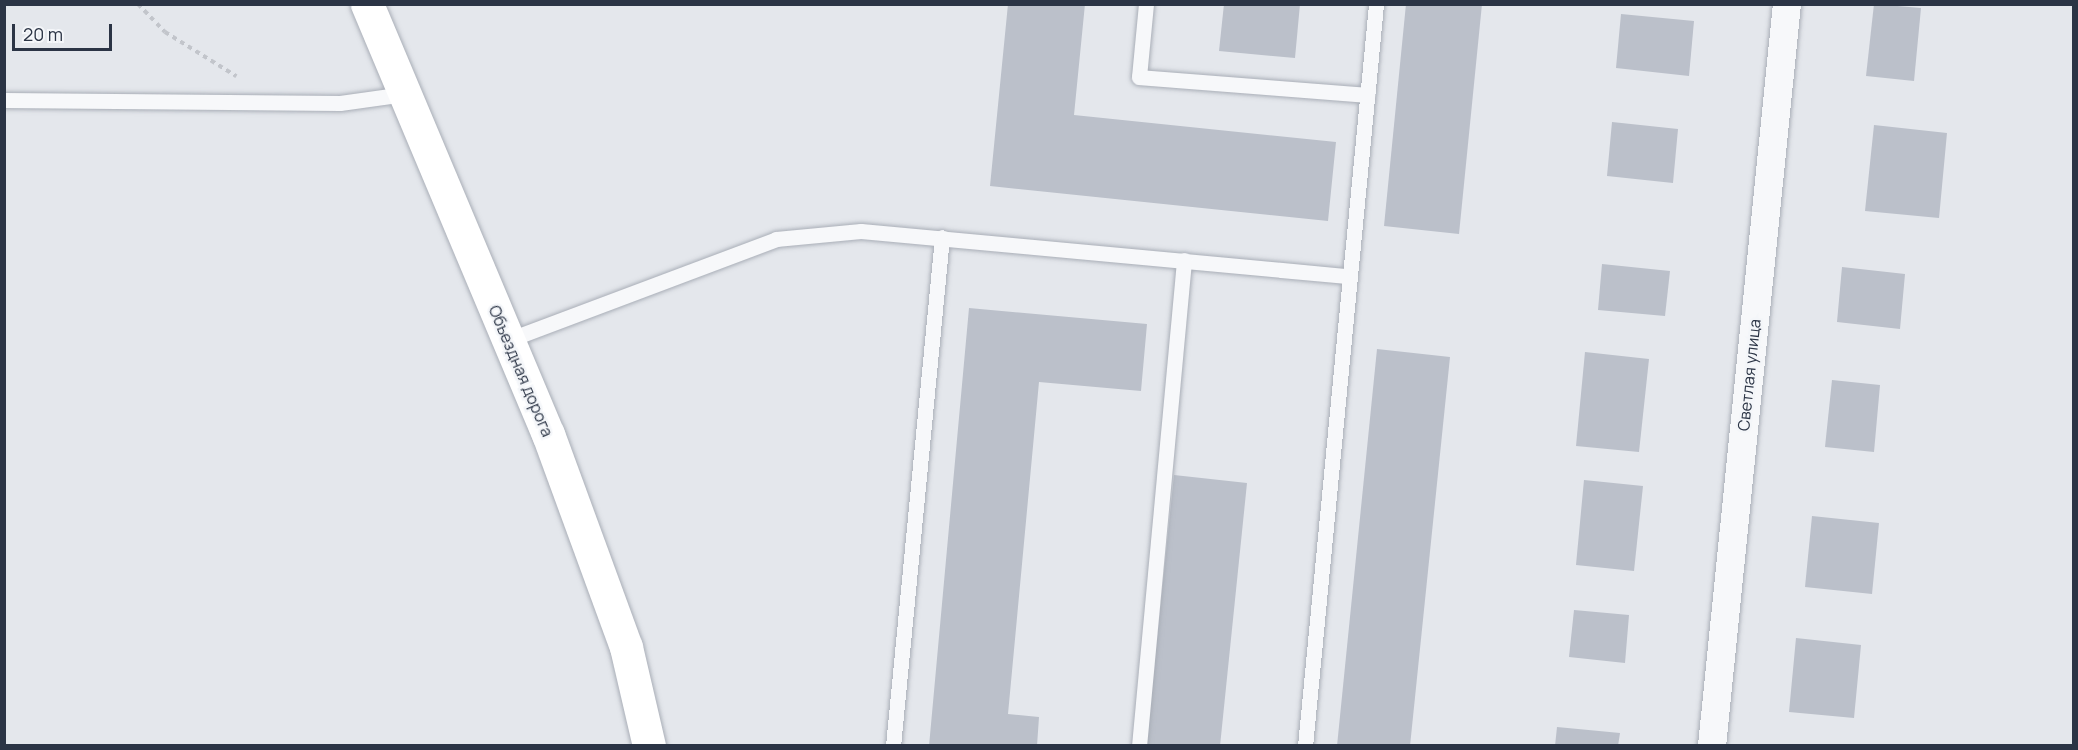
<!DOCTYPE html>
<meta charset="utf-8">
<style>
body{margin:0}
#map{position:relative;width:2078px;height:750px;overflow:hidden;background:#e4e7ec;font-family:Manrope,sans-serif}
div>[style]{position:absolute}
.building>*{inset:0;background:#bbc0ca}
.path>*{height:4px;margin-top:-2px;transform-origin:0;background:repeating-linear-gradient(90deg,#c2c5cb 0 4.5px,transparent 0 9px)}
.roads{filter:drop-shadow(0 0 2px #a9aeb7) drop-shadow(0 0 2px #a9aeb7)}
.lane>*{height:15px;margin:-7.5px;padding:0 7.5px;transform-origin:7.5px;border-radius:7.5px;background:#f7f8fa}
.street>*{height:28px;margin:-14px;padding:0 14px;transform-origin:14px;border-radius:14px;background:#f7f8fa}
.secondary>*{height:33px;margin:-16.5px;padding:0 16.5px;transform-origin:16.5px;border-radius:16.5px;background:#fff}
span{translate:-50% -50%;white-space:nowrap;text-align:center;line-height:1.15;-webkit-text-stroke:5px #f4f6f9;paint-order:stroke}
.street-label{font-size:16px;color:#2b3445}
.frame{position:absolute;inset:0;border:6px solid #2b3445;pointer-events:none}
.scale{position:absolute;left:12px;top:24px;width:100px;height:27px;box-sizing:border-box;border:3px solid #2b3445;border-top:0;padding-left:8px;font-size:18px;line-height:21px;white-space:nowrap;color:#2b3445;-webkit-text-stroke:4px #f4f6f9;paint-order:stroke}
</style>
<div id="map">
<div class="building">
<div style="clip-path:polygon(1008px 4px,1085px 4px,1074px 115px,1336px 142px,1328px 221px,990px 186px)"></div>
<div style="clip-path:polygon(1224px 4px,1300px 4px,1295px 58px,1219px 51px)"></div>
<div style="clip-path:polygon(1406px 4px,1482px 4px,1459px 234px,1384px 226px)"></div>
<div style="clip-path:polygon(1874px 4px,1921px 8px,1914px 81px,1866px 76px)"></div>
<div style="clip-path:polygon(1621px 14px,1694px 21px,1689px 76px,1616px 68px)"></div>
<div style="clip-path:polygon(1612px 122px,1678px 129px,1673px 183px,1607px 176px)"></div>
<div style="clip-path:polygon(1874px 125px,1947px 133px,1939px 218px,1865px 211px)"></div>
<div style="clip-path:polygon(1602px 264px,1670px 271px,1665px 316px,1598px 310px)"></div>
<div style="clip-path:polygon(1842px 267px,1905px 274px,1900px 329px,1837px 322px)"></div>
<div style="clip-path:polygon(969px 308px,1147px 324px,1141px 391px,1039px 382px,1008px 714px,1039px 717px,1037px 746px,929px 746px)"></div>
<div style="clip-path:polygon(1377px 349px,1450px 357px,1410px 746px,1337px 746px)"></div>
<div style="clip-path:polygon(1585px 352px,1649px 359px,1639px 452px,1576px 446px)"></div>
<div style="clip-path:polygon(1832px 380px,1880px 385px,1874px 452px,1825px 447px)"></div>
<div style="clip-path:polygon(1174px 475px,1247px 483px,1220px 746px,1146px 746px)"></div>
<div style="clip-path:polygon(1584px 480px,1643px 486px,1634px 571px,1576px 565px)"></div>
<div style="clip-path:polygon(1812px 516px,1879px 523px,1872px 594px,1805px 587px)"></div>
<div style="clip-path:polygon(1574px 610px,1629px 615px,1625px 663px,1569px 657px)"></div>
<div style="clip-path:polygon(1796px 638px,1861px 645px,1854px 718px,1789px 712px)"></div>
<div style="clip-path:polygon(1557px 727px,1620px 733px,1618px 746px,1555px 746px)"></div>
</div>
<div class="path">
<div style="left:138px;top:4px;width:39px;rotate:46deg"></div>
<div style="left:165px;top:32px;width:84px;rotate:31.8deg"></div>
</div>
<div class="roads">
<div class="lane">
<div style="left:1146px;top:4px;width:73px;rotate:95.5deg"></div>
<div style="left:1139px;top:77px;width:229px;rotate:4.5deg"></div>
<div style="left:4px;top:100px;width:336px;rotate:0.5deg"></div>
<div style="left:340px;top:103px;width:65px;rotate:-8deg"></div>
<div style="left:508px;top:340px;width:286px;rotate:-20.6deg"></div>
<div style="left:776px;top:239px;width:85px;rotate:-5.4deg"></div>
<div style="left:861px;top:231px;width:491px;rotate:5.3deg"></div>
<div style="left:893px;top:746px;width:511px;rotate:-84.5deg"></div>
<div style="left:1139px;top:746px;width:488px;rotate:-84.7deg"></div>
<div style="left:1305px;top:746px;width:745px;rotate:-84.53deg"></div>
</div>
<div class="street">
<div style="left:1712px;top:746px;width:746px;rotate:-84.23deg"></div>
</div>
<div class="secondary">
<div style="left:367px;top:4px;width:467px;rotate:67.2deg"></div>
<div style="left:548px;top:434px;width:227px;rotate:69.9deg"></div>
<div style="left:626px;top:647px;width:102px;rotate:76.9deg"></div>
</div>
</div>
<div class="street-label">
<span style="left:521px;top:371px;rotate:67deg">Объездная дорога</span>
<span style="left:1749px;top:375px;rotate:-84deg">Светлая улица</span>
</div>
<div class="frame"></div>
<div class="scale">20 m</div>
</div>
